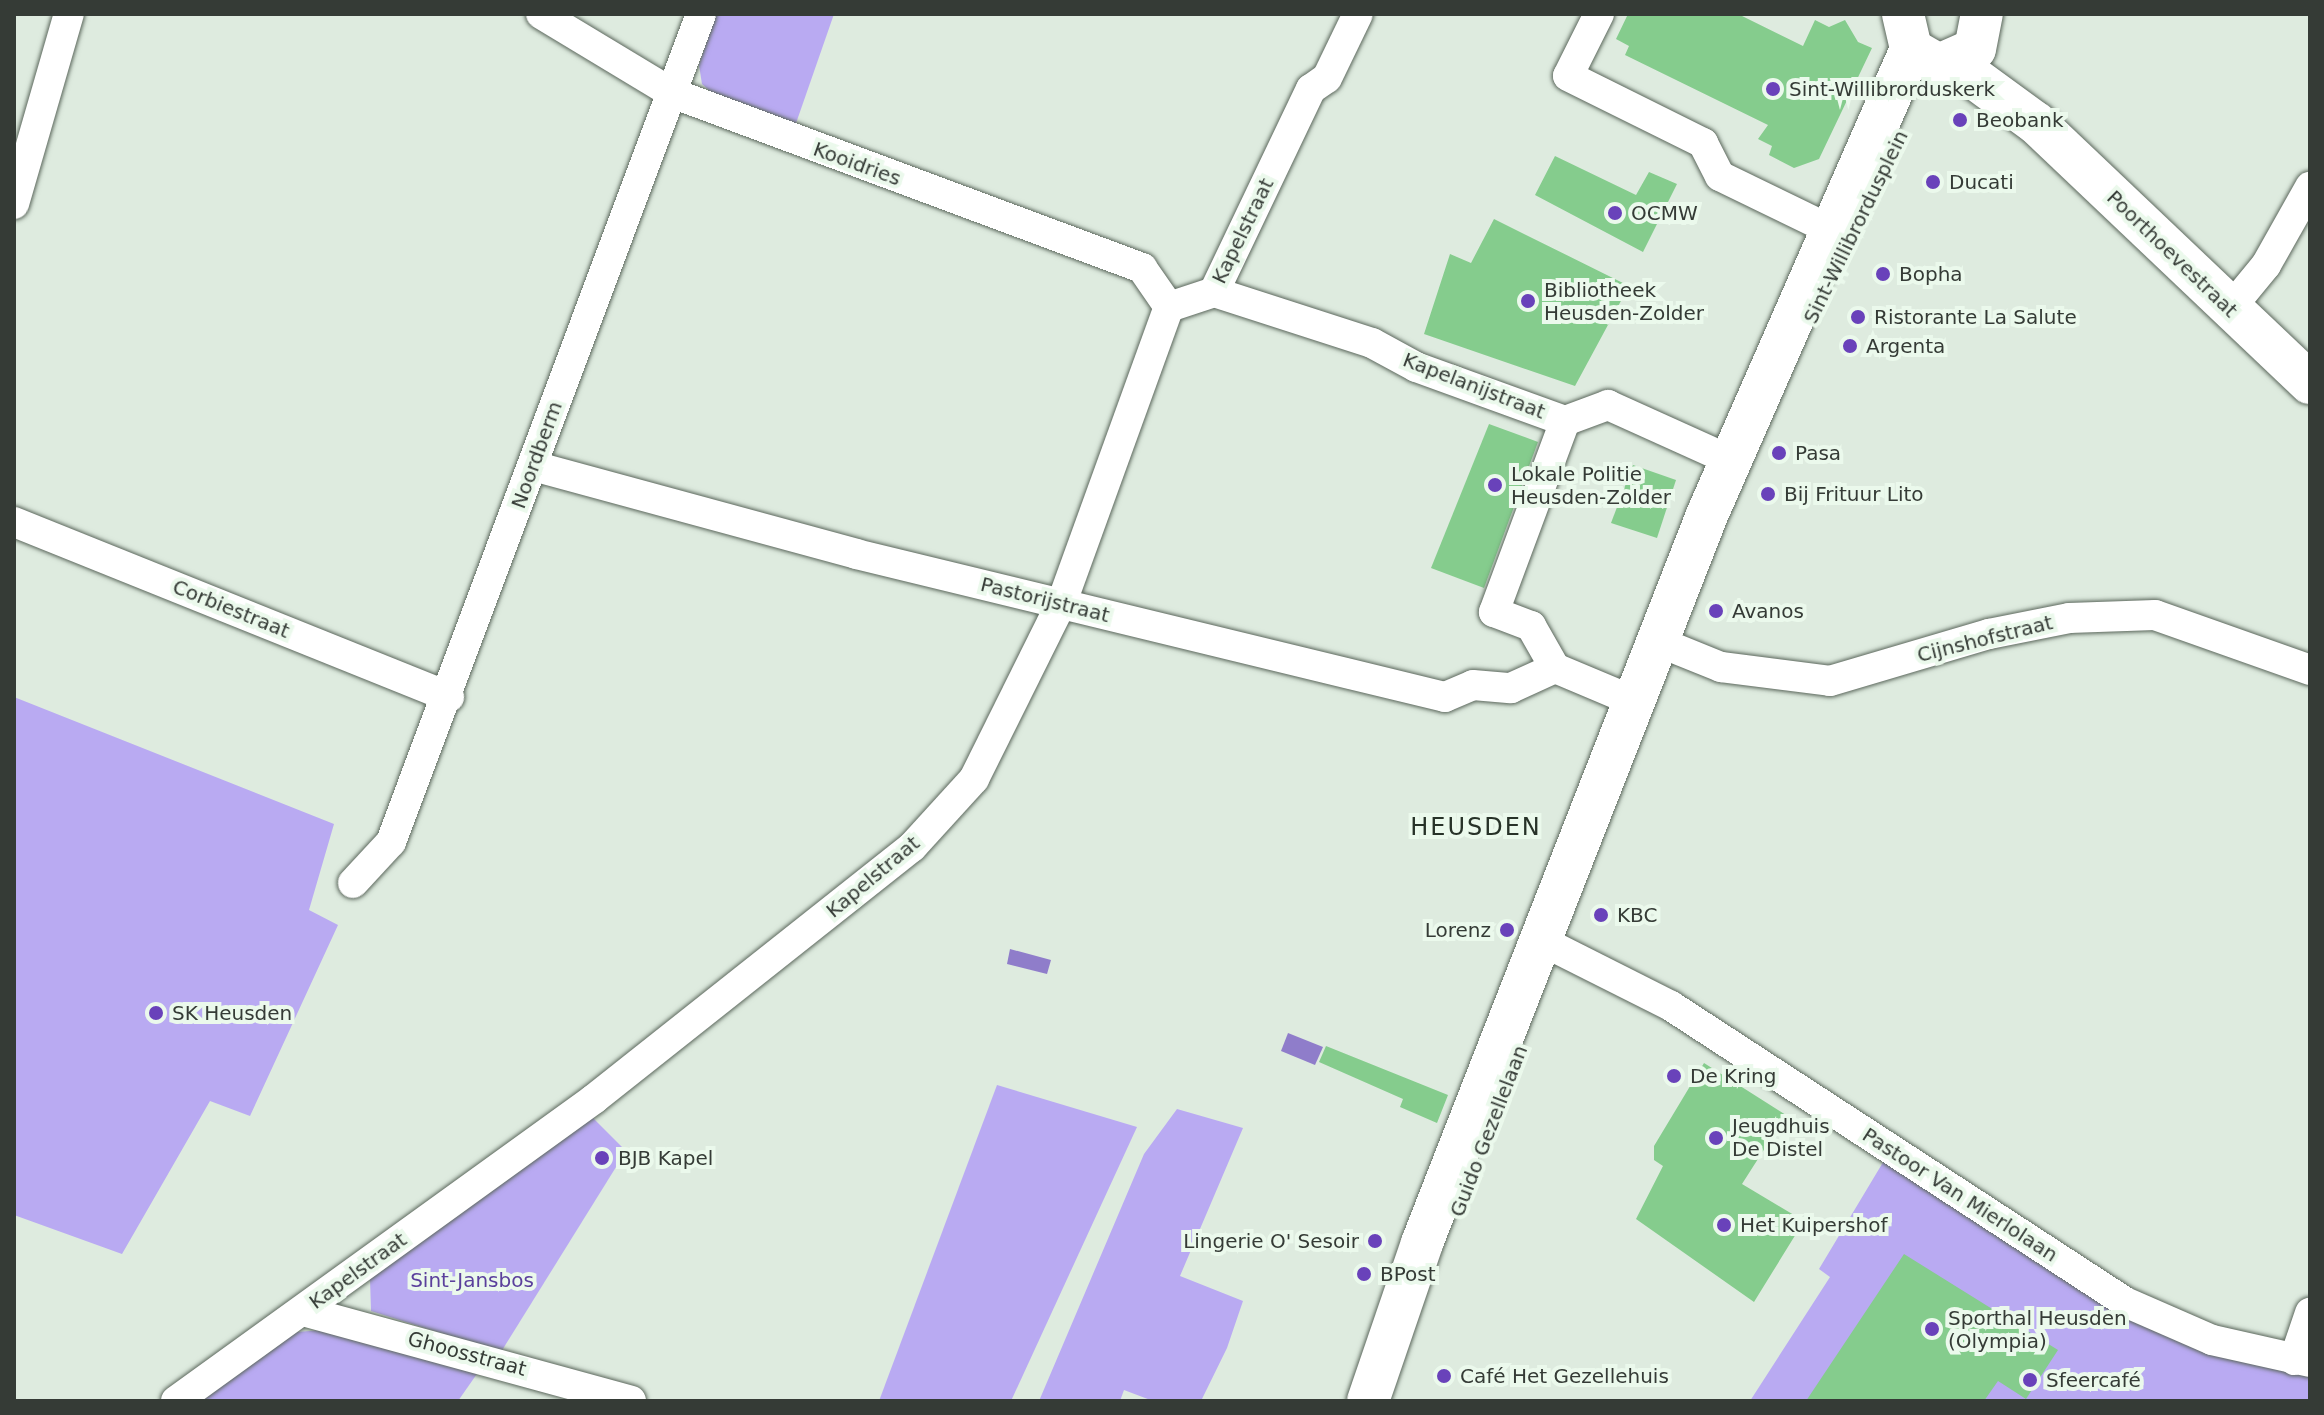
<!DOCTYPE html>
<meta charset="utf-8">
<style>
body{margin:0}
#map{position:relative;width:2324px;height:1415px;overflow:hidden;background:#deebdf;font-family:"DejaVu Sans",sans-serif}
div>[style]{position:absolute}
.green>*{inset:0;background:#b9aaf2}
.water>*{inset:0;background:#8f7dca}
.building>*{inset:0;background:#85cc8d}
.roads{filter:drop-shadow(0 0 2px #5b675c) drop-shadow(0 0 2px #5b675c)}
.street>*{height:30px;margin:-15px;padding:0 15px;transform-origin:15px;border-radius:15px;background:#fff}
.secondary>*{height:42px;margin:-21px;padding:0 21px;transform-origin:21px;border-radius:21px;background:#fff}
.dots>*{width:22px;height:22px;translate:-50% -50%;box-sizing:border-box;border:4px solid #ebf9ec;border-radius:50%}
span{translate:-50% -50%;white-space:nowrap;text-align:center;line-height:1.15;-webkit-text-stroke:8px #ebf9ec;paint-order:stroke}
.poi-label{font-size:20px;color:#353b36}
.left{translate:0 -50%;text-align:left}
.right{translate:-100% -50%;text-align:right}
.street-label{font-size:20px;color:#353b36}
.park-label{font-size:20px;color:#5b409c}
.quarter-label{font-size:24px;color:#273228;letter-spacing:2px}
.frame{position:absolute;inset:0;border:16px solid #353b36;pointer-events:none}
</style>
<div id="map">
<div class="green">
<div style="clip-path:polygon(716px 14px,834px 14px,794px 129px,721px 101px,702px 84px,699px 65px)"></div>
<div style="clip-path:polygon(14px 697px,334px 824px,309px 910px,338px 925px,250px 1116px,210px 1101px,122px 1254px,14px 1215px)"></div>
<div style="clip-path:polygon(997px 1085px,1137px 1127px,1011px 1401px,879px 1401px)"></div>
<div style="clip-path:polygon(1177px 1109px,1243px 1128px,1180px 1276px,1243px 1301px,1227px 1348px,1201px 1401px,1153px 1401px,1124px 1390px,1120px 1401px,1039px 1401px,1144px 1154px)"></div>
<div style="clip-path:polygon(591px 1116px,626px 1151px,501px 1352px,371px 1311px,370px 1279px)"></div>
<div style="clip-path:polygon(1885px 1159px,2083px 1290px,2310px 1373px,2310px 1401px,1750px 1401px,1830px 1277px,1819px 1269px)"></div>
<div style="clip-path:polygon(322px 1330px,479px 1371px,458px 1401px,200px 1401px,297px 1332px)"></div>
</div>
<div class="water">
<div style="clip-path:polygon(1010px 949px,1051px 960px,1047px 974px,1007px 964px)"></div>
<div style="clip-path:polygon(1288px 1033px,1323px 1047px,1315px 1065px,1281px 1051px)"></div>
</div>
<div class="building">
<div style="clip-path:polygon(1628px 14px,1738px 14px,1803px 46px,1815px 20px,1829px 27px,1845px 20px,1858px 42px,1872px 48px,1819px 159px,1794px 168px,1769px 155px,1772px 146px,1758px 139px,1768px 125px,1625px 55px,1629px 46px,1616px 39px)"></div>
<div style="clip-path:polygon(1555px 156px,1636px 195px,1649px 172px,1677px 184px,1643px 252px,1535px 195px)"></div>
<div style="clip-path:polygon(1494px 219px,1629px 286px,1575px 386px,1424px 334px,1450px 254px,1471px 263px)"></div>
<div style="clip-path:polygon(1489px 424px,1538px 442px,1484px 588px,1431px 568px)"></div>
<div style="clip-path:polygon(1633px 465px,1676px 480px,1657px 538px,1611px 523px)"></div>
<div style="clip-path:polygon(1326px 1046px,1448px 1095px,1437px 1123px,1400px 1107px,1403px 1099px,1319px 1062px)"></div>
<div style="clip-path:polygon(1704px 1063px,1786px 1115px,1742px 1184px,1804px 1221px,1754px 1302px,1636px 1219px,1663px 1166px,1654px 1160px,1654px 1146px)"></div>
<div style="clip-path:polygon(1904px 1254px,2058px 1350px,2026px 1399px,1998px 1381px,1984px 1401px,1806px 1401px)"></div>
</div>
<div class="roads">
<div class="street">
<div style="left:541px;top:14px;width:153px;rotate:31.1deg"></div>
<div style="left:672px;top:93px;width:502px;rotate:20.42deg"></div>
<div style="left:1142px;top:268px;width:47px;rotate:55.3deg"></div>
<div style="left:1599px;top:14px;width:69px;rotate:116.6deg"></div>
<div style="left:1568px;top:76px;width:151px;rotate:26.4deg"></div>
<div style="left:1703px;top:143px;width:37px;rotate:63deg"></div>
<div style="left:1720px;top:176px;width:121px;rotate:25.9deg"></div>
<div style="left:14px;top:204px;width:198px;rotate:-73.9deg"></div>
<div style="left:1214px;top:292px;width:166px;rotate:17.9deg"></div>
<div style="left:1372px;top:343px;width:50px;rotate:28.6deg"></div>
<div style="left:1416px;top:367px;width:158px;rotate:19.9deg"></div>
<div style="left:1565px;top:421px;width:46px;rotate:-20.4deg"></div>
<div style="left:1608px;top:405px;width:134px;rotate:24.3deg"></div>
<div style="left:1169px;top:307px;width:47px;rotate:-18.4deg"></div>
<div style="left:1214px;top:292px;width:225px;rotate:-64.5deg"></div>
<div style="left:1311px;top:89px;width:19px;rotate:-35deg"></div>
<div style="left:1327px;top:78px;width:71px;rotate:-64.2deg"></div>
<div style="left:2229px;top:310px;width:58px;rotate:-50.6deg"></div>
<div style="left:2266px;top:265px;width:90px;rotate:-60.6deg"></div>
<div style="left:1565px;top:421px;width:204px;rotate:110.4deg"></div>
<div style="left:1494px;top:612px;width:40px;rotate:21deg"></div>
<div style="left:1531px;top:626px;width:48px;rotate:60.3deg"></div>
<div style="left:1555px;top:668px;width:88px;rotate:22.8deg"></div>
<div style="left:533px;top:466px;width:335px;rotate:15.2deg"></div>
<div style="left:856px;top:554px;width:606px;rotate:13.65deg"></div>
<div style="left:1445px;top:697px;width:30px;rotate:-23deg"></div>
<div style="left:1473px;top:685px;width:38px;rotate:5deg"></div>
<div style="left:1511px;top:688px;width:48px;rotate:-24.4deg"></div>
<div style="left:14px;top:522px;width:469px;rotate:21.9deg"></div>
<div style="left:1659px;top:642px;width:67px;rotate:22deg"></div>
<div style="left:1721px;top:667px;width:110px;rotate:7.3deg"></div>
<div style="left:1830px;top:681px;width:166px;rotate:-16.5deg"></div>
<div style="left:1989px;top:634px;width:82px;rotate:-11.3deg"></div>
<div style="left:2069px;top:618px;width:86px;rotate:-2deg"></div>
<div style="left:2155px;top:615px;width:164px;rotate:19.5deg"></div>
<div style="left:353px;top:883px;width:56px;rotate:-47.2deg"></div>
<div style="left:391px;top:842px;width:884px;rotate:-69.47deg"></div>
<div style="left:1544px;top:942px;width:142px;rotate:26.7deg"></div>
<div style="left:1671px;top:1006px;width:542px;rotate:33.1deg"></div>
<div style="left:2125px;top:1302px;width:95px;rotate:23.6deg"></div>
<div style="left:2212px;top:1340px;width:100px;rotate:12.7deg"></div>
<div style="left:303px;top:1311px;width:340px;rotate:15.3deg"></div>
<div style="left:2294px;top:1360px;width:50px;rotate:-71.2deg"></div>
<div style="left:176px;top:1401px;width:516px;rotate:-35.85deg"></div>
<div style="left:594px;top:1099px;width:406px;rotate:-38.4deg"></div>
<div style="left:912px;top:847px;width:92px;rotate:-47.6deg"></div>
<div style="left:974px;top:779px;width:198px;rotate:-63.6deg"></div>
<div style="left:1062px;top:602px;width:314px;rotate:-70.1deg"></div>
</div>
<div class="secondary">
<div style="left:1903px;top:14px;width:36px;rotate:77deg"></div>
<div style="left:1911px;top:49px;width:32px;rotate:30deg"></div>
<div style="left:1939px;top:65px;width:39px;rotate:-24deg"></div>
<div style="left:1975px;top:49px;width:36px;rotate:-79deg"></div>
<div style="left:1955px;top:64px;width:100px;rotate:36.1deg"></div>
<div style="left:2036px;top:123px;width:378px;rotate:43.5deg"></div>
<div style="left:1368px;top:1401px;width:167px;rotate:-71.1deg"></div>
<div style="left:1422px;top:1243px;width:782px;rotate:-68.62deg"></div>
<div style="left:1707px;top:515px;width:509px;rotate:-66.36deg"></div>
</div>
</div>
<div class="dots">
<div style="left:1773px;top:89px;background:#6942ba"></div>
<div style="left:1960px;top:120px;background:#6942ba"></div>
<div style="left:1933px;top:182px;background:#6942ba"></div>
<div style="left:1615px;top:213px;background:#6942ba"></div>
<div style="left:1883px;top:274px;background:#6942ba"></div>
<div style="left:1528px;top:301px;background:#6942ba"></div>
<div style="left:1858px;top:317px;background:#6942ba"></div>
<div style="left:1850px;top:346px;background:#6942ba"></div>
<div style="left:1779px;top:453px;background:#6942ba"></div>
<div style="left:1495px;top:485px;background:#6942ba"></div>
<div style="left:1768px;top:494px;background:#6942ba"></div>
<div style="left:1716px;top:611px;background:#6942ba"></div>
<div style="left:1601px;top:915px;background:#6942ba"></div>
<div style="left:1507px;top:930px;background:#6942ba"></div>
<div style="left:156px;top:1013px;background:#6942ba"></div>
<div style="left:1674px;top:1076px;background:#6942ba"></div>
<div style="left:1716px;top:1138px;background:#6942ba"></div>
<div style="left:602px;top:1158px;background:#6942ba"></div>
<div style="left:1724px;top:1225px;background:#6942ba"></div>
<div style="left:1375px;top:1241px;background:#6942ba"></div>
<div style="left:1364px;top:1274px;background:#6942ba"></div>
<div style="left:1932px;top:1329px;background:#6942ba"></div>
<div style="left:1444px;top:1376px;background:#6942ba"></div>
<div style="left:2030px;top:1380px;background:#6942ba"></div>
</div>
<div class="poi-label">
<span class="left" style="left:1789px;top:89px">Sint-Willibrorduskerk</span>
<span class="left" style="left:1976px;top:120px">Beobank</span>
<span class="left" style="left:1949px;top:182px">Ducati</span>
<span class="left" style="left:1631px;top:213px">OCMW</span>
<span class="left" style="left:1899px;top:274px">Bopha</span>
<span class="left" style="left:1544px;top:302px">Bibliotheek<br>Heusden-Zolder</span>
<span class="left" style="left:1874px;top:317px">Ristorante La Salute</span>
<span class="left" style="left:1866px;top:346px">Argenta</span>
<span class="left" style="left:1795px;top:453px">Pasa</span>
<span class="left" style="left:1511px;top:486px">Lokale Politie<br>Heusden-Zolder</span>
<span class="left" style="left:1784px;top:494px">Bij Frituur Lito</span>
<span class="left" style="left:1732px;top:611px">Avanos</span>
<span class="left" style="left:1617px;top:915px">KBC</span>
<span class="right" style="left:1491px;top:930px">Lorenz</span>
<span class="left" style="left:172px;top:1013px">SK Heusden</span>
<span class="left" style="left:1690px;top:1076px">De Kring</span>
<span class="left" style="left:1732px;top:1138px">Jeugdhuis<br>De Distel</span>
<span class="left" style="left:618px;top:1158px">BJB Kapel</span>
<span class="left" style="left:1740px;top:1225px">Het Kuipershof</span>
<span class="right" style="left:1359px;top:1241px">Lingerie O' Sesoir</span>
<span class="left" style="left:1380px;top:1274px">BPost</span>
<span class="left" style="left:1948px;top:1330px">Sporthal Heusden<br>(Olympia)</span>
<span class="left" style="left:1460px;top:1376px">Café Het Gezellehuis</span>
<span class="left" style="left:2046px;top:1380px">Sfeercafé</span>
</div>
<div class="street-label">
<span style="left:857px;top:164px;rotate:20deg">Kooidries</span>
<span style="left:1856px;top:227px;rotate:-64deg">Sint-Willibrordusplein</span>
<span style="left:1243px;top:231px;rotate:-64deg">Kapelstraat</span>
<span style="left:2172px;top:254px;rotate:44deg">Poorthoevestraat</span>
<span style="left:1474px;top:386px;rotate:21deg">Kapelanijstraat</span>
<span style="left:537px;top:455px;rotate:-70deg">Noordberm</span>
<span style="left:1045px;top:600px;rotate:14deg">Pastorijstraat</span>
<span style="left:231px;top:609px;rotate:22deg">Corbiestraat</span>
<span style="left:1985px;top:639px;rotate:-14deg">Cijnshofstraat</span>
<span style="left:873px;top:877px;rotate:-40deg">Kapelstraat</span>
<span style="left:1489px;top:1131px;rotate:-69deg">Guido Gezellelaan</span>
<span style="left:1960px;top:1195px;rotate:33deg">Pastoor Van Mierlolaan</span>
<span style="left:358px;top:1271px;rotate:-36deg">Kapelstraat</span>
<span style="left:467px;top:1354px;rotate:15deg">Ghoosstraat</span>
</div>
<div class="park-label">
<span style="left:472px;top:1280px">Sint-Jansbos</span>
</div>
<div class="quarter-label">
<span style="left:1476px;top:828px">HEUSDEN</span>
</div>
<div class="frame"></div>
</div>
